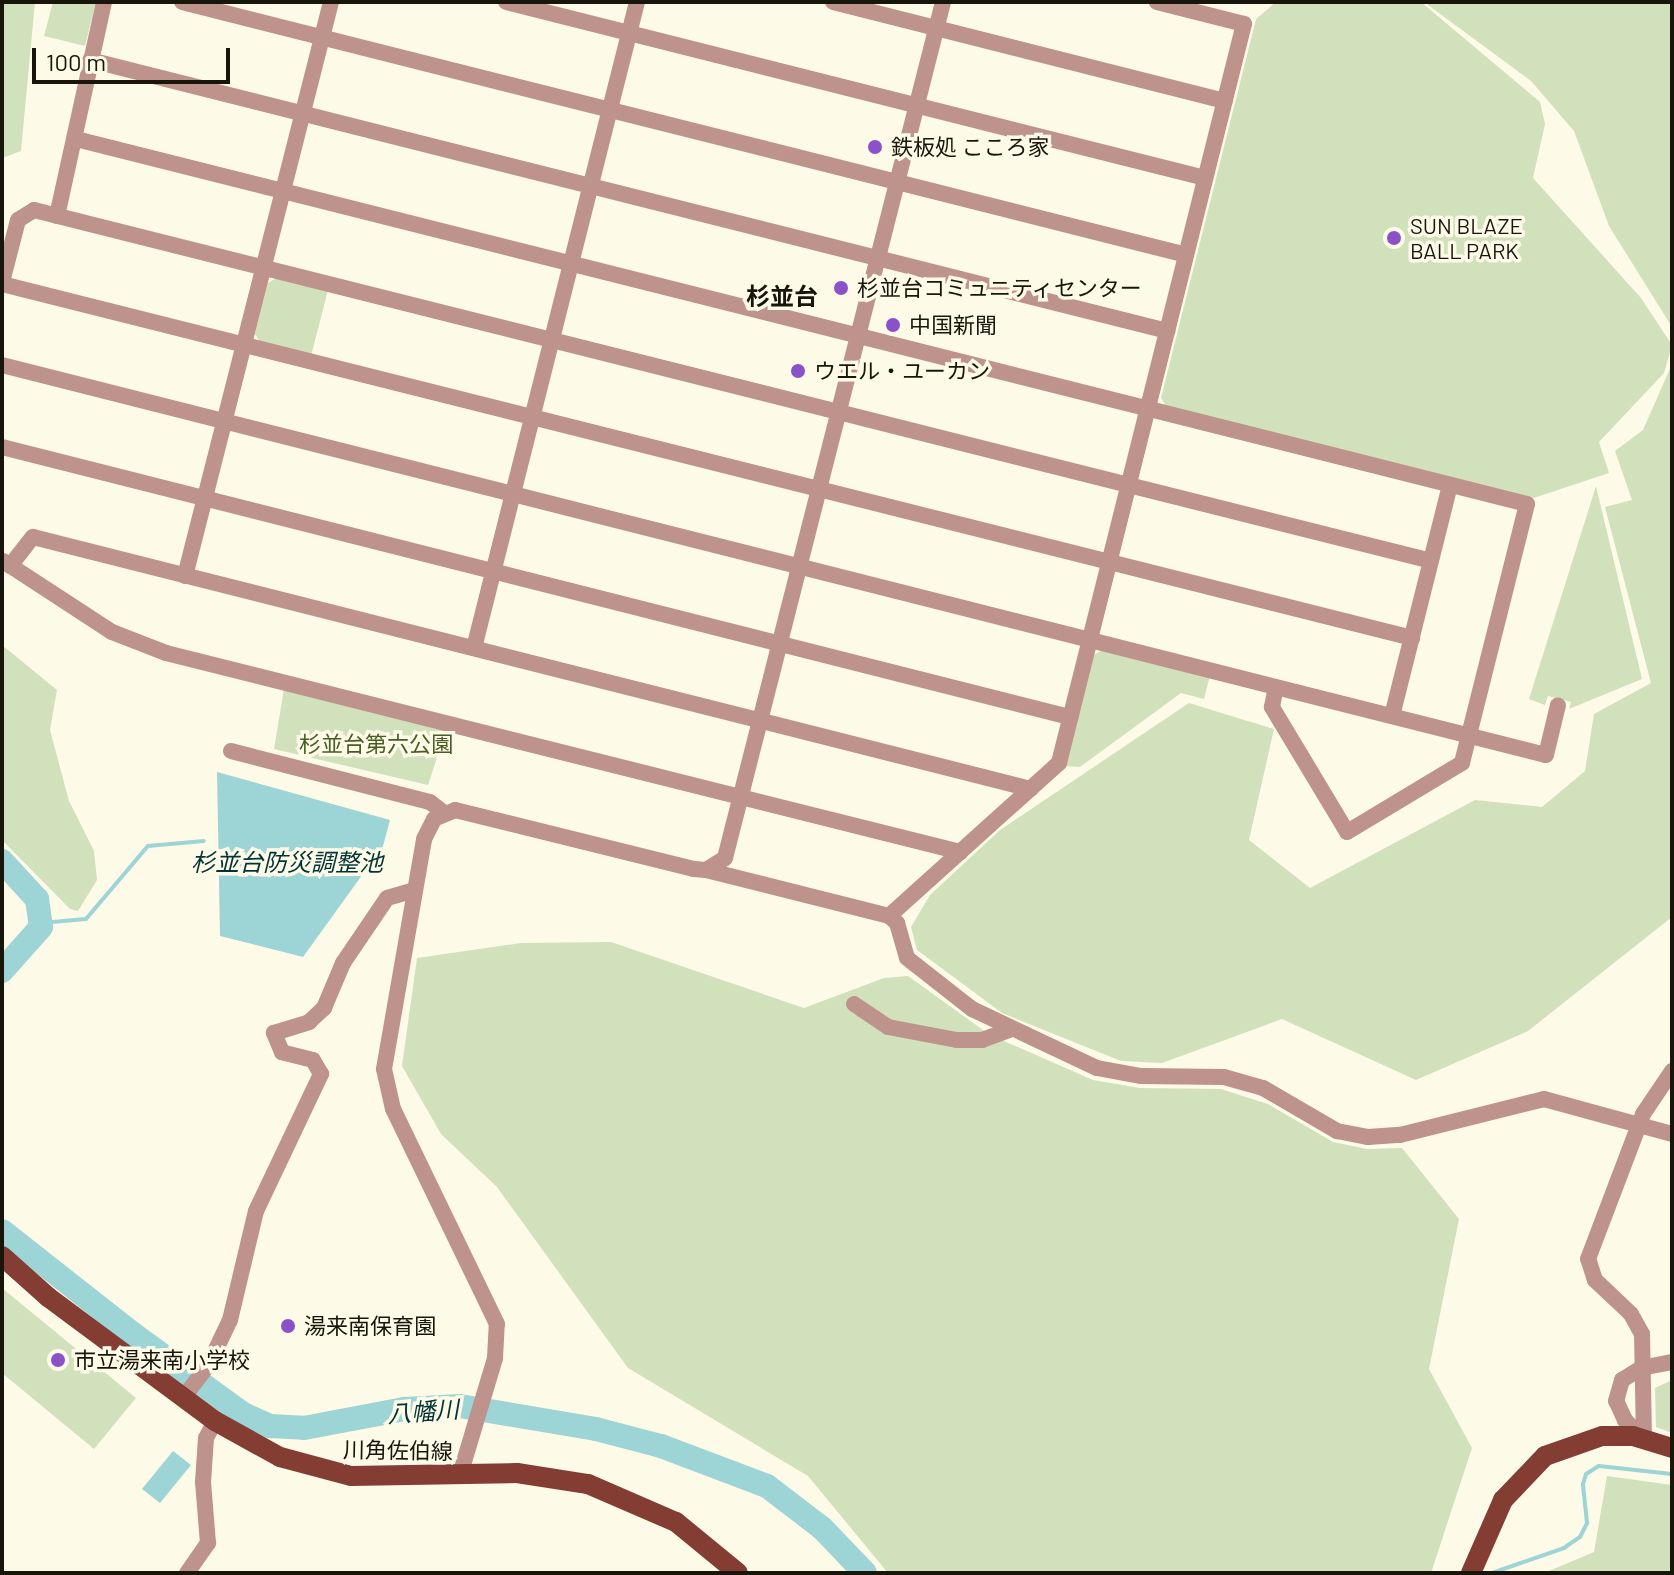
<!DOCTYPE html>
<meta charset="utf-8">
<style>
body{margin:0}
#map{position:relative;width:1674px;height:1575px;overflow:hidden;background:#fefae8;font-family:Barlow,"Noto Sans JP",sans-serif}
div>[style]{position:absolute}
.green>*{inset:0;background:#d1e1bc}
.water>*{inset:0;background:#9dd4d6}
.stream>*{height:4px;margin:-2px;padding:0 2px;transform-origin:2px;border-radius:2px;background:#9dd4d6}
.river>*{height:24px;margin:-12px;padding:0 12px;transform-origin:12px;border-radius:12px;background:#9dd4d6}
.minor>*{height:16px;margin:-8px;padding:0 8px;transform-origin:8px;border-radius:8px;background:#bd938b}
.major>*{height:20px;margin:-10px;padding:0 10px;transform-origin:10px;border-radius:10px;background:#833d32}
.dots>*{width:22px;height:22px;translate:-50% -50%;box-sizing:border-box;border:4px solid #fefae8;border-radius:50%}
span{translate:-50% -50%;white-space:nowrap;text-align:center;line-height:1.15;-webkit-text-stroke:7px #fefae8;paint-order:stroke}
.poi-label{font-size:22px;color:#18150b}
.left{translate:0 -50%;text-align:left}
.park-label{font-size:22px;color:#485d23}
.street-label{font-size:22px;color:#18150b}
.neighbourhood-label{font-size:24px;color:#18150b;font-weight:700}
.water-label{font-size:24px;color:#003437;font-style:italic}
.frame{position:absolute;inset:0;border:4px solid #18150b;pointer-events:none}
.scale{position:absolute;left:32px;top:48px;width:198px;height:36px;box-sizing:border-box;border:4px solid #18150b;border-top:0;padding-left:10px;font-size:24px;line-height:28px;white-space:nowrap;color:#18150b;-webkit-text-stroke:6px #fefae8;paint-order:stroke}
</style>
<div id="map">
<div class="green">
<div style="clip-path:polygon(2px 2px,35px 2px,21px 151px,2px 158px)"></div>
<div style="clip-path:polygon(53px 2px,96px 2px,85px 46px,44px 36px)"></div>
<div style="clip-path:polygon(1276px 2px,1421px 2px,1540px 102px,1545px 124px,1533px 178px,1641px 298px,1672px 345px,1664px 373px,1599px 442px,1609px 473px,1534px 498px,1166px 406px,1161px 398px,1256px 19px)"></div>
<div style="clip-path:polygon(1424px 2px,1672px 2px,1672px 327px,1609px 226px,1574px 131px,1531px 81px)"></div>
<div style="clip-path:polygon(278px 277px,328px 290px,311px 356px,261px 344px,255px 334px,268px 283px)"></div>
<div style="clip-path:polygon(1672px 364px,1672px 917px,1528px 1031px,1416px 1080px,1282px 1019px,1162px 1063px,1121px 1061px,1002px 1013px,917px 950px,911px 927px,930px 895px,1000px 830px,1189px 703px,1274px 729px,1249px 840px,1310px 888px,1475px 800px,1542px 807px,1585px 771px,1594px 714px,1651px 683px,1605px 507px,1632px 500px,1615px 451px,1643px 430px)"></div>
<div style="clip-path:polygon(1596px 486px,1642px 679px,1569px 709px,1571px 702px,1548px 696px,1545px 705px,1529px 699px)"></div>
<div style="clip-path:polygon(2px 645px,57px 690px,50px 730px,69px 801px,94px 851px,97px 880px,78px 911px,70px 909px,2px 840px)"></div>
<div style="clip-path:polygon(1104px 649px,1210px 676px,1204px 699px,1181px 693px,1080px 767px,1064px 766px,1094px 655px)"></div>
<div style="clip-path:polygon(284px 689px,446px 730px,428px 785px,274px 749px)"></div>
<div style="clip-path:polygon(611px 942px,804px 1008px,884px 978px,908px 976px,990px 1035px,1093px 1080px,1140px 1088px,1221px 1089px,1268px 1104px,1333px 1142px,1367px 1149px,1402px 1148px,1459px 1219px,1429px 1369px,1472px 1448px,1431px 1573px,888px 1573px,808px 1476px,628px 1368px,497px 1187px,441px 1134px,402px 1066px,417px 958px,521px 943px)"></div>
<div style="clip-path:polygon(2px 1288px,136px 1398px,94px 1449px,2px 1373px)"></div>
<div style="clip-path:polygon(1672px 1380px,1672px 1433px,1656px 1427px,1655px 1388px)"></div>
<div style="clip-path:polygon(1607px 1476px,1672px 1485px,1672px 1573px,1544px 1573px,1594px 1552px)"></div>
</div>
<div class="water">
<div style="clip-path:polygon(217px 772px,390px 820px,383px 846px,303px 957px,220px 936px)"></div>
<div style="clip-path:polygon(173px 1451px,191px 1465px,160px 1503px,142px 1489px)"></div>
</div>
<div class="stream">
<div style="left:41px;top:923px;width:45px;rotate:-5.1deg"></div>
<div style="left:86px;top:919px;width:96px;rotate:-49.7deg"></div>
<div style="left:148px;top:846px;width:56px;rotate:-5.1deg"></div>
<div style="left:1492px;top:1573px;width:76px;rotate:-19.1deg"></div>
<div style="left:1564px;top:1548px;width:19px;rotate:-35deg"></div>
<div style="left:1580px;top:1537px;width:16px;rotate:-63deg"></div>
<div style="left:1587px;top:1523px;width:39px;rotate:-96deg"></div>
<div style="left:1583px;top:1484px;width:10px;rotate:-73deg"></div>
<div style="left:1586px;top:1474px;width:15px;rotate:-32deg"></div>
<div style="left:1599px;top:1466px;width:73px;rotate:6.3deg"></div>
</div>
<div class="river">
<div style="left:2px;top:861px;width:52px;rotate:47.4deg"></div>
<div style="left:37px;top:899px;width:28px;rotate:82deg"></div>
<div style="left:41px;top:927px;width:59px;rotate:131.6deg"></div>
<div style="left:2px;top:1231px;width:167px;rotate:38.2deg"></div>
<div style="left:133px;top:1334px;width:136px;rotate:36deg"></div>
<div style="left:243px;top:1414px;width:30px;rotate:24deg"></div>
<div style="left:270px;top:1426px;width:34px;rotate:3deg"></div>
<div style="left:304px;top:1428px;width:103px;rotate:-10.7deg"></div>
<div style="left:405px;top:1409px;width:55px;rotate:-3.1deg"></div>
<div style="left:460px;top:1406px;width:138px;rotate:9.6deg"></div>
<div style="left:596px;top:1429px;width:67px;rotate:14.7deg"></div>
<div style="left:661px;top:1446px;width:113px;rotate:20.7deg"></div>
<div style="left:767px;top:1486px;width:69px;rotate:37.4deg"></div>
<div style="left:822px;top:1528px;width:62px;rotate:46.3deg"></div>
</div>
<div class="minor">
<div style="left:182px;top:2px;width:1035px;rotate:14.14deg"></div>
<div style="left:506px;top:2px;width:721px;rotate:14.13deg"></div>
<div style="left:833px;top:2px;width:404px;rotate:14.2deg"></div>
<div style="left:90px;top:60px;width:1111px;rotate:14.12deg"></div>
<div style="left:76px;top:139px;width:1496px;rotate:14.12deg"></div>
<div style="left:1527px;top:504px;width:267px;rotate:104.1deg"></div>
<div style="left:1462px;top:763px;width:134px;rotate:149deg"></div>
<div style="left:1347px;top:832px;width:146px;rotate:-121deg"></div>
<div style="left:1272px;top:707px;width:20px;rotate:-79deg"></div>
<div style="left:57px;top:216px;width:219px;rotate:-77.6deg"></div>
<div style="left:2px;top:282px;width:64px;rotate:-75.5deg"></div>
<div style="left:18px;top:220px;width:19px;rotate:-32deg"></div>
<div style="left:34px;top:210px;width:1440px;rotate:14.1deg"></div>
<div style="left:2px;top:284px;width:1454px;rotate:14.09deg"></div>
<div style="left:2px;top:365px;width:1592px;rotate:14.18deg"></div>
<div style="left:1546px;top:755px;width:51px;rotate:-76.5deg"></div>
<div style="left:2px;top:447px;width:1102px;rotate:14.19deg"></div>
<div style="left:3px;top:561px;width:130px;rotate:33.1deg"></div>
<div style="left:112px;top:632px;width:58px;rotate:21.3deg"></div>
<div style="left:166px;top:653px;width:819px;rotate:14.07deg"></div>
<div style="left:10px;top:566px;width:37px;rotate:-52deg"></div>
<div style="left:33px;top:537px;width:1029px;rotate:14.17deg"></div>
<div style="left:185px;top:576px;width:592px;rotate:-75.73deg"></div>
<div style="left:474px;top:648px;width:666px;rotate:-75.84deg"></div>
<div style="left:1392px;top:716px;width:238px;rotate:-75.9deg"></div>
<div style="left:231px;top:751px;width:205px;rotate:14.4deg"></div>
<div style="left:430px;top:802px;width:18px;rotate:38deg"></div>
<div style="left:706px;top:870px;width:189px;rotate:14.1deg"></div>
<div style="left:889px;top:916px;width:229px;rotate:-42deg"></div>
<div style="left:1059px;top:763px;width:762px;rotate:-75.95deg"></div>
<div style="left:1244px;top:24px;width:90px;rotate:-165.8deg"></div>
<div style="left:889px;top:916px;width:11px;rotate:41deg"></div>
<div style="left:897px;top:923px;width:36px;rotate:74deg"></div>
<div style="left:907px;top:958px;width:83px;rotate:38.1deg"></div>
<div style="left:972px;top:1009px;width:138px;rotate:25.3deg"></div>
<div style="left:1097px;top:1068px;width:45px;rotate:10.3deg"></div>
<div style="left:1141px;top:1076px;width:83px;rotate:0.7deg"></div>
<div style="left:1224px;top:1077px;width:41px;rotate:15.8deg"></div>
<div style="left:1263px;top:1088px;width:86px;rotate:30.2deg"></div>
<div style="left:1337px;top:1131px;width:32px;rotate:11deg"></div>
<div style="left:1368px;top:1137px;width:32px;rotate:-4deg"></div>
<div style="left:1400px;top:1135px;width:148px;rotate:-14deg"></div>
<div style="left:1544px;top:1099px;width:133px;rotate:15.3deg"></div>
<div style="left:854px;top:1004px;width:41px;rotate:34.1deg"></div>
<div style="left:888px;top:1027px;width:70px;rotate:10.7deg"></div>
<div style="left:957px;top:1040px;width:25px"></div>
<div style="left:982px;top:1040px;width:29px;rotate:-20deg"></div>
<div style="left:1646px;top:1367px;width:26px;rotate:-11deg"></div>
<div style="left:183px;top:1398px;width:43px;rotate:-52.6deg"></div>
<div style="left:209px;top:1364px;width:49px;rotate:-64.5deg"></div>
<div style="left:230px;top:1320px;width:112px;rotate:-76.6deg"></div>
<div style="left:256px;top:1211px;width:152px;rotate:-64.6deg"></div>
<div style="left:321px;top:1074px;width:16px;rotate:-120deg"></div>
<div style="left:313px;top:1060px;width:32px;rotate:-166deg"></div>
<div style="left:282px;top:1052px;width:21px;rotate:-113deg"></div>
<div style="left:274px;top:1033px;width:37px;rotate:-17deg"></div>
<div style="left:309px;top:1022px;width:21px;rotate:-43deg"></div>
<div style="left:324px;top:1008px;width:49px;rotate:-67.1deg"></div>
<div style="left:343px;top:963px;width:78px;rotate:-55.9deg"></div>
<div style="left:387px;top:898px;width:29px;rotate:-16deg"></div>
<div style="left:1644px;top:1438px;width:104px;rotate:-91.1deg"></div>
<div style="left:1642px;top:1334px;width:23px;rotate:-119deg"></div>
<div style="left:1631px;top:1314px;width:50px;rotate:-136.6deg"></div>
<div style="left:1595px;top:1280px;width:22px;rotate:-108deg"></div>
<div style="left:1588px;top:1259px;width:155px;rotate:-69.2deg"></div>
<div style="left:1643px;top:1114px;width:52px;rotate:-56deg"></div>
<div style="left:1644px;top:1438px;width:26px;rotate:-137deg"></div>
<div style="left:1625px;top:1420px;width:21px;rotate:-115deg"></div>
<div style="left:1616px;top:1401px;width:22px;rotate:-74deg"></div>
<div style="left:1622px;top:1380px;width:28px;rotate:-32deg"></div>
<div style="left:460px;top:1475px;width:122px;rotate:-73.3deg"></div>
<div style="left:495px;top:1358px;width:34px;rotate:-87deg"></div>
<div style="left:497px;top:1324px;width:239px;rotate:-115.8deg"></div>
<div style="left:393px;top:1109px;width:41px;rotate:-102.7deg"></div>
<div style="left:384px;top:1069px;width:233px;rotate:-80.1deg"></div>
<div style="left:424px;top:839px;width:22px;rotate:-63deg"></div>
<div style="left:434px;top:819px;width:23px;rotate:-23deg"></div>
<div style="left:455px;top:810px;width:246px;rotate:13.9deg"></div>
<div style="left:694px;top:869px;width:12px;rotate:5deg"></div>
<div style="left:706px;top:870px;width:22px;rotate:-32deg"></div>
<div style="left:725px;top:858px;width:883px;rotate:-75.71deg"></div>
<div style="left:187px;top:1573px;width:37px;rotate:-55deg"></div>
<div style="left:208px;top:1543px;width:61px;rotate:-94.7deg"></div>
<div style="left:203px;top:1482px;width:44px;rotate:-86.1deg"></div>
<div style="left:206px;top:1438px;width:19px;rotate:-62deg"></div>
</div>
<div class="major">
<div style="left:2px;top:1256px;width:62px;rotate:41.7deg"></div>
<div style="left:48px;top:1297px;width:208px;rotate:36.6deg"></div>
<div style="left:215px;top:1421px;width:74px;rotate:29deg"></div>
<div style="left:280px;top:1457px;width:73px;rotate:15deg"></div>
<div style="left:351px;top:1476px;width:166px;rotate:-1deg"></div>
<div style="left:517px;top:1473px;width:72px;rotate:8.8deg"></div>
<div style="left:588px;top:1484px;width:96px;rotate:23.4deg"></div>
<div style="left:676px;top:1522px;width:80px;rotate:39.4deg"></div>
<div style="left:1471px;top:1573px;width:80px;rotate:-66.3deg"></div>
<div style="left:1503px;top:1500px;width:61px;rotate:-46.3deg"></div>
<div style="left:1545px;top:1456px;width:60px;rotate:-19.3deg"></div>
<div style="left:1602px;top:1436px;width:31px"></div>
<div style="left:1633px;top:1436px;width:41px;rotate:17.1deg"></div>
</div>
<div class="dots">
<div style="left:875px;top:147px;background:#8a51c8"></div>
<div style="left:1394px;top:238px;background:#8a51c8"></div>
<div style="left:841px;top:288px;background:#8a51c8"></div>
<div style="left:893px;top:325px;background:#8a51c8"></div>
<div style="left:798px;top:371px;background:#8a51c8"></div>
<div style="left:288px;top:1326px;background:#8a51c8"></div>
<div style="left:58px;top:1360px;background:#8a51c8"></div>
</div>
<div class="poi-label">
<span class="left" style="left:891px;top:147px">鉄板処 こころ家</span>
<span class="left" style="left:1410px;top:238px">SUN BLAZE<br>BALL PARK</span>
<span class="left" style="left:857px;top:288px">杉並台コミュニティセンター</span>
<span class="left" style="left:909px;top:325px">中国新聞</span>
<span class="left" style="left:814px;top:371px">ウエル・ユーカン</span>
<span class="left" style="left:304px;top:1326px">湯来南保育園</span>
<span class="left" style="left:74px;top:1360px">市立湯来南小学校</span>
</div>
<div class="park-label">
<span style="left:376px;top:744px">杉並台第六公園</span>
</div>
<div class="street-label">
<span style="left:398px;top:1450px;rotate:1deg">川角佐伯線</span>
</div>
<div class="neighbourhood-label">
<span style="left:782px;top:296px">杉並台</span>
</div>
<div class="water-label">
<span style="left:287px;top:862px">杉並台防災調整池</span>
<span style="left:423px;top:1411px;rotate:-4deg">八幡川</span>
</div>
<div class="frame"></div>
<div class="scale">100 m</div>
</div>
